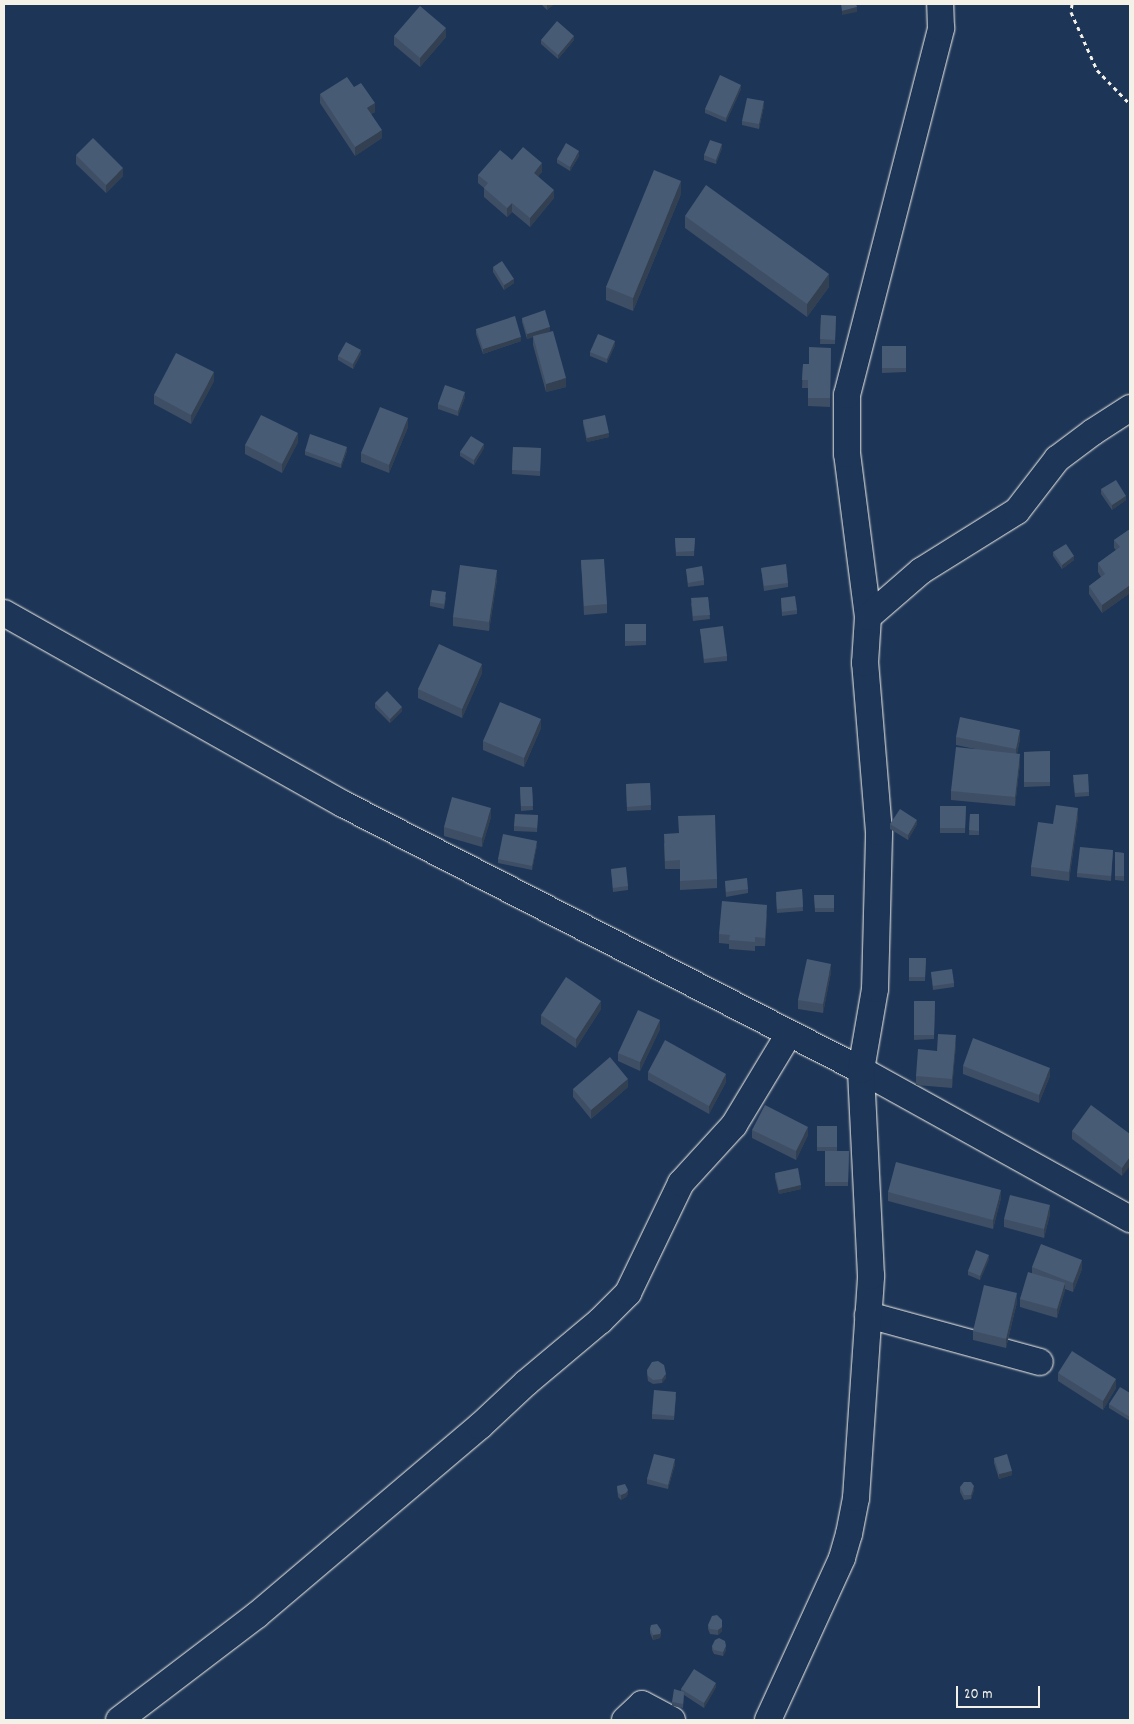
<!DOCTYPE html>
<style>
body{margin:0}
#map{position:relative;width:1134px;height:1724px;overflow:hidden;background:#1d3557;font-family:Dekko,sans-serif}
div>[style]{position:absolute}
.path>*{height:3px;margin-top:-1.5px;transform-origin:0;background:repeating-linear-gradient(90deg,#f4f1e8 0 4px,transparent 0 8px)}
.roads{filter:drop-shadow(0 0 1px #f4f1e8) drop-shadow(0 0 1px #f4f1e8)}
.street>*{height:26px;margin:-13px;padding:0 13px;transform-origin:13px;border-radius:13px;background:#1d3557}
.wall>*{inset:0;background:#3e4e64}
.shaded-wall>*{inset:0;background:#324051}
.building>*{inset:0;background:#485b74}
span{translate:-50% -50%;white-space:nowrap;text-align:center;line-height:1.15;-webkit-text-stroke:4.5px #1d3557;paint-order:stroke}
.frame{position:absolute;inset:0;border:5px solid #f4f1e8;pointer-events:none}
.scale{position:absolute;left:956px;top:1686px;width:84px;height:22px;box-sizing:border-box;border:2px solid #f4f1e8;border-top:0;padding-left:6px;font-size:15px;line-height:18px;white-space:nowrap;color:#f4f1e8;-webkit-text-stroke:4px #1d3557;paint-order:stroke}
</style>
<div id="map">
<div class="path">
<div style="left:1072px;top:4px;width:8px;rotate:97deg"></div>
<div style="left:1071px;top:12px;width:64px;rotate:65.9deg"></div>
<div style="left:1097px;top:70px;width:47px;rotate:45.9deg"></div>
</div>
<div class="roads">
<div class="street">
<div style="left:4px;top:613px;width:389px;rotate:29.4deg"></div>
<div style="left:343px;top:804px;width:582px;rotate:27.18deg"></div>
<div style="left:861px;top:1070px;width:308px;rotate:29deg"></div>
<div style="left:868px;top:617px;width:164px;rotate:-97.3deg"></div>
<div style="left:847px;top:454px;width:59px;rotate:-90deg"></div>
<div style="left:847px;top:395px;width:379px;rotate:-75.6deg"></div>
<div style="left:941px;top:28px;width:24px;rotate:-92deg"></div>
<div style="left:868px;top:1315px;width:178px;rotate:15.3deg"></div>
<div style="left:119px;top:1720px;width:173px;rotate:-37.3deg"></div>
<div style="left:257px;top:1615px;width:292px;rotate:-40.3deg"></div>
<div style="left:480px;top:1426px;width:63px;rotate:-43.1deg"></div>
<div style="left:526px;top:1383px;width:97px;rotate:-40deg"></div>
<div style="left:600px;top:1321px;width:40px;rotate:-45deg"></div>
<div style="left:628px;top:1293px;width:122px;rotate:-64.3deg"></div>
<div style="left:681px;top:1183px;width:79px;rotate:-47.6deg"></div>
<div style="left:734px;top:1125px;width:106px;rotate:-58.9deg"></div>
<div style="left:625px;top:1720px;width:23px;rotate:-43deg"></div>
<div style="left:642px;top:1704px;width:34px;rotate:28deg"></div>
<div style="left:768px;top:1720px;width:178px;rotate:-65.4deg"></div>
<div style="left:842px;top:1558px;width:25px;rotate:-74deg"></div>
<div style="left:849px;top:1534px;width:37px;rotate:-79deg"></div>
<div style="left:856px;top:1498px;width:223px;rotate:-86.1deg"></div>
<div style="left:871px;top:1276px;width:206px;rotate:-92.8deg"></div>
<div style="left:861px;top:1070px;width:82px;rotate:-80.2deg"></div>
<div style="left:875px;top:989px;width:157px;rotate:-88.5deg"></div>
<div style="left:879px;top:832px;width:170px;rotate:-94.7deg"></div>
<div style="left:865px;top:663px;width:46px;rotate:-86.3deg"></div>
<div style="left:868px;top:617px;width:70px;rotate:-41deg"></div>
<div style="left:921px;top:571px;width:113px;rotate:-32deg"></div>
<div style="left:1017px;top:511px;width:66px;rotate:-52.4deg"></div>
<div style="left:1057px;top:459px;width:45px;rotate:-36.9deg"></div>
<div style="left:1093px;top:432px;width:44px;rotate:-33deg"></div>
</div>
</div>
<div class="wall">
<div style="clip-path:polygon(541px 4px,554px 4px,547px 10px)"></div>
<div style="clip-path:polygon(394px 36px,446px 37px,420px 67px,394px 45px)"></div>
<div style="clip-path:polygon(541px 40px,574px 40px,558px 59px,541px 44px)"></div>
<div style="clip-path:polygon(741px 89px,726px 122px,705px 113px,705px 109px)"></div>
<div style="clip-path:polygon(320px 94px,375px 112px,371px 114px,382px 138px,355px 156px,320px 103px)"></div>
<div style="clip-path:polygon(764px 106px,759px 129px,742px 125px,742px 121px)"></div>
<div style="clip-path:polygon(722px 148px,716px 164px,704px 160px,704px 155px)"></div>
<div style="clip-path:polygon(76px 155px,123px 176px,106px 193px,76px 164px)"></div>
<div style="clip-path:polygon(579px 156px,570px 171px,557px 163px,557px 159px)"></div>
<div style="clip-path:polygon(512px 160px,542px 172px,538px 176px,554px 198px,530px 227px,512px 212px,507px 217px,484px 197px,484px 188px,478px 183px,478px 175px)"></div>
<div style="clip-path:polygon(681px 194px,633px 311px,606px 300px,606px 287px)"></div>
<div style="clip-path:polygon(685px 216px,829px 287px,807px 317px,685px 228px)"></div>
<div style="clip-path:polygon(493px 267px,514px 283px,504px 290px,493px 272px)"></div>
<div style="clip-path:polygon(821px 315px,836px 316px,835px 344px,820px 344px)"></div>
<div style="clip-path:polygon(522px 318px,550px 331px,541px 334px,566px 387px,546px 392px,533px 345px,533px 337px,527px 339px,522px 322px)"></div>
<div style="clip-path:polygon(476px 329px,521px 341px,483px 354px,476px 334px)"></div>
<div style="clip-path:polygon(615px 345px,607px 363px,590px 356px,590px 352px)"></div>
<div style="clip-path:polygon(882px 346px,906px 346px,906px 372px,882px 373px)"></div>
<div style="clip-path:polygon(831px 348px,830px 407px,808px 406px,808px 388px,802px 388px,803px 364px,809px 364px)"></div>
<div style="clip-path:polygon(361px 354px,353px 369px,338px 360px,338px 356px)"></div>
<div style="clip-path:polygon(214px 381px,191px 424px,154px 404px,154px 395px)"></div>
<div style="clip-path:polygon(465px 397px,458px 416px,438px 409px,438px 404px)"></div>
<div style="clip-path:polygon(583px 420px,609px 437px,587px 442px,583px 424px)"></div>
<div style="clip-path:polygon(408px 427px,389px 473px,361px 462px,361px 453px)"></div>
<div style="clip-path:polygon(298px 442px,282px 473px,245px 454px,245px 445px)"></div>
<div style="clip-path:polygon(513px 447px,541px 448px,540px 476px,512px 474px)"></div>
<div style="clip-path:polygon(484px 448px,474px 465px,460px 456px,460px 452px)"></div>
<div style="clip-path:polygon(305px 451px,347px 451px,341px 468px,305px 455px)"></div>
<div style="clip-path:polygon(1101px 489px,1126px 500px,1112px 510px,1101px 494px)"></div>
<div style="clip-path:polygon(1130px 529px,1130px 593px,1102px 613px,1089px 594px,1089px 586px,1101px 577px,1098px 572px,1098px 563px,1116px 550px,1114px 548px,1114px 540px)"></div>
<div style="clip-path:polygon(675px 538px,695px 538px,694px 556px,676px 556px)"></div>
<div style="clip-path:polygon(1053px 552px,1074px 560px,1062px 569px,1053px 556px)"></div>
<div style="clip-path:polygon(581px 560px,607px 604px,607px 613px,584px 615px)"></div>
<div style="clip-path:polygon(761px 568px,788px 583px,788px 587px,764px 591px)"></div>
<div style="clip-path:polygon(686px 569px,704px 580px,704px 585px,688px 587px)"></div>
<div style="clip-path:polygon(497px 579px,489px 631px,453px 626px,453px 617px)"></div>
<div style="clip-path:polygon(446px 597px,444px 609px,430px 606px,430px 602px)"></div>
<div style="clip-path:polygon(708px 597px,710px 619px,693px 621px,691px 603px)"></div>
<div style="clip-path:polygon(781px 598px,797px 610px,797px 614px,782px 616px)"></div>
<div style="clip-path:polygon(625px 624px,646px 624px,646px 645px,625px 646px)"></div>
<div style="clip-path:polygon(700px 629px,727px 656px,727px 661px,704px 663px)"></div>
<div style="clip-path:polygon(482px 673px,462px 718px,418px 698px,418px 689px)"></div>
<div style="clip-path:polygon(375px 703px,402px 711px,390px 723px,375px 708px)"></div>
<div style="clip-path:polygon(541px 728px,524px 767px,483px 750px,483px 741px)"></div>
<div style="clip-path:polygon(956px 737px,1020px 739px,1017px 754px,1020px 763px,1015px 806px,951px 800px,951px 791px,975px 749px,956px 745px)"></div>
<div style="clip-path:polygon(1050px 751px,1050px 786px,1024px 787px,1024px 752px)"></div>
<div style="clip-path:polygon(1073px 779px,1089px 792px,1089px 796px,1075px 797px)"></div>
<div style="clip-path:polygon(650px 783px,651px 810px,627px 811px,626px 784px)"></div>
<div style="clip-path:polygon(520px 787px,532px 787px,533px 810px,521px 811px)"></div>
<div style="clip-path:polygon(940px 806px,966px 806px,965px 833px,940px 833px)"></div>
<div style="clip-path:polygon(970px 814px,979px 814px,979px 835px,969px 835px)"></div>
<div style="clip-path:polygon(538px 815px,537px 832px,514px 831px,514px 826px)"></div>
<div style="clip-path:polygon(491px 817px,482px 847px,444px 836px,444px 827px)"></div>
<div style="clip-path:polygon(1078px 817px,1069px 881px,1031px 876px,1031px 867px,1053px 824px)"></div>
<div style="clip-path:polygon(890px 824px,917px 824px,908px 840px,890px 829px)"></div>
<div style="clip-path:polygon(664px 843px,717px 879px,717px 888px,680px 890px,680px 869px,665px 869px)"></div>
<div style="clip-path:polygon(537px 845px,532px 870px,498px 863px,498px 859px)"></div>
<div style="clip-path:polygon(1113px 850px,1111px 881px,1077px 877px,1077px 873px)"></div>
<div style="clip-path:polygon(1115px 852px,1124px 853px,1124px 881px,1115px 880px)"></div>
<div style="clip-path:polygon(611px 869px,628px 886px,628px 890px,613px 892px)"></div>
<div style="clip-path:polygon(725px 881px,748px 889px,748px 893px,726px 897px)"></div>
<div style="clip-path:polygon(802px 889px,803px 911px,777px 913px,776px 896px)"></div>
<div style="clip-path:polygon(814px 895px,834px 895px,834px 912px,815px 912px)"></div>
<div style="clip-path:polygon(767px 914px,765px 946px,755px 946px,755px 951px,729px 949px,729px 944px,719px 943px,719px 934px)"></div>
<div style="clip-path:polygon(909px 958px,926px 958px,925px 981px,909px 981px)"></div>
<div style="clip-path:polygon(831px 972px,823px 1013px,798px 1009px,798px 1000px)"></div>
<div style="clip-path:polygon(931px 972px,954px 983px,954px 987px,933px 990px)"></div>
<div style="clip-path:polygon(914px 1001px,935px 1001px,934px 1039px,914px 1040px)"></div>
<div style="clip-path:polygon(601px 1009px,576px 1048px,541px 1024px,541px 1015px)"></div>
<div style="clip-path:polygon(660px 1029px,640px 1071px,618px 1061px,618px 1053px)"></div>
<div style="clip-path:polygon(956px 1044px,952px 1088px,916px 1085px,916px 1076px,937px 1051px)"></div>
<div style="clip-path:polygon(963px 1066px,1050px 1076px,1039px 1103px,963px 1074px)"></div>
<div style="clip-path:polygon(648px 1072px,726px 1082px,709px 1114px,648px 1080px)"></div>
<div style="clip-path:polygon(628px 1087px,591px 1119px,573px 1097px,573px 1089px)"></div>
<div style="clip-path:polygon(817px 1126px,837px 1126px,837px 1151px,849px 1151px,848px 1186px,825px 1186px,825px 1151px,817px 1151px)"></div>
<div style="clip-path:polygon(752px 1130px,808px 1135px,796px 1160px,752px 1138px)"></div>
<div style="clip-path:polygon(1072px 1131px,1130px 1134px,1122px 1176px,1072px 1139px)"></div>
<div style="clip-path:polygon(775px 1173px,801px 1189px,779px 1194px,775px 1178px)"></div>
<div style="clip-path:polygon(888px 1192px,1001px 1198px,993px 1229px,888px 1201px)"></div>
<div style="clip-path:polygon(1050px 1214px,1044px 1238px,1004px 1227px,1004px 1219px)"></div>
<div style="clip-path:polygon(989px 1259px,980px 1280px,968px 1275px,968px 1271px)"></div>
<div style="clip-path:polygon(1032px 1267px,1082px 1269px,1073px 1292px,1065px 1289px,1057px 1318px,1020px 1307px,1020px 1299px,1032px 1273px)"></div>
<div style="clip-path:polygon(1017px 1302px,1006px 1348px,973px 1340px,973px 1331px)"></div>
<div style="clip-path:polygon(647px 1370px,666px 1378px,662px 1383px,653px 1384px,648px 1381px,647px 1374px)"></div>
<div style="clip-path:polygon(1058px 1373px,1116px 1388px,1103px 1410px,1058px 1381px)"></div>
<div style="clip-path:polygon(1130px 1393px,1130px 1421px,1109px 1408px,1109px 1404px)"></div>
<div style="clip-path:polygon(676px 1396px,674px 1420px,652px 1419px,652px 1414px)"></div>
<div style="clip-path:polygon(994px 1458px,1012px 1475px,999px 1479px,994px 1463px)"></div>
<div style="clip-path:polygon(675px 1464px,668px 1489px,647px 1484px,647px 1479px)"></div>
<div style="clip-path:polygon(617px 1486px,628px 1494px,626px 1497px,621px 1500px,618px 1497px)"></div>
<div style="clip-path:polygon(960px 1487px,974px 1490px,971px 1499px,964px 1500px,960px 1492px)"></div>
<div style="clip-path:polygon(708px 1625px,722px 1625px,722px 1631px,718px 1635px,710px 1634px,708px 1629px)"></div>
<div style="clip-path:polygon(650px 1629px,661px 1634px,660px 1638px,653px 1640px,650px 1633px)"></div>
<div style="clip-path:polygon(712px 1646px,726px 1650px,723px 1656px,714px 1654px,712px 1650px)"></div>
<div style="clip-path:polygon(716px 1687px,704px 1708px,684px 1695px,683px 1708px,672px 1706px,672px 1702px,681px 1691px,681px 1689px)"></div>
</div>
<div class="shaded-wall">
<div style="clip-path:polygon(547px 4px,554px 4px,547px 10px)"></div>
<div style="clip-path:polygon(857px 7px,857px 12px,842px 15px,842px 11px)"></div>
<div style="clip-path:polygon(446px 28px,446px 37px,420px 67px,420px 58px)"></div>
<div style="clip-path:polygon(574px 36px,574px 40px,558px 59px,558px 55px)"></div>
<div style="clip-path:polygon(741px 85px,741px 89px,726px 122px,726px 118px)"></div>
<div style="clip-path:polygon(764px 101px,764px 106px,759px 129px,759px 124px)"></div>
<div style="clip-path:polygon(375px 103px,375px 112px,367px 116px,367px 108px)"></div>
<div style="clip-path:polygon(382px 130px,382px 138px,355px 156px,355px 147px)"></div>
<div style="clip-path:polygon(722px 144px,722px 148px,716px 164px,716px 160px)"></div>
<div style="clip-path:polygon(579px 151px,579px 156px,570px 171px,570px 167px)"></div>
<div style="clip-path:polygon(542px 163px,542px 172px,534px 181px,534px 173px)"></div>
<div style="clip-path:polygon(123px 168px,123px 176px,106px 193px,106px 185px)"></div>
<div style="clip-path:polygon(681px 181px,681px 194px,633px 311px,633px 298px)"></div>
<div style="clip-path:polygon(554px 190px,554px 198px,530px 227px,530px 218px)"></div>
<div style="clip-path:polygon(512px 203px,512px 212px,507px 217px,507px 208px)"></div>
<div style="clip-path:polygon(829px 274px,829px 287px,807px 317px,807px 304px)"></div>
<div style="clip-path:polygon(514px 279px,514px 283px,504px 290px,504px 285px)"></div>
<div style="clip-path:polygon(550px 327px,550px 331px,527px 339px,527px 334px)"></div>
<div style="clip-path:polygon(521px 337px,521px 341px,483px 354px,483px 349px)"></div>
<div style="clip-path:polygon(615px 341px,615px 345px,607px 363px,607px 359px)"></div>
<div style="clip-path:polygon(361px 350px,361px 354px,353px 369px,353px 364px)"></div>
<div style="clip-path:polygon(214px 372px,214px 381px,191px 424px,191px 415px)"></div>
<div style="clip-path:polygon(566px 378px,566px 387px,546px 392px,546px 384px)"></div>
<div style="clip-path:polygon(465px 392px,465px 397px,458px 416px,458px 411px)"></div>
<div style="clip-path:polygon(408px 418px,408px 427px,389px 473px,389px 465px)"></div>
<div style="clip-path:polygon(298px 433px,298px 442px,282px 473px,282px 464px)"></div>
<div style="clip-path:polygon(609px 433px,609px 437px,587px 442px,587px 438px)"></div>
<div style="clip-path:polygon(484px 444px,484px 448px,474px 465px,474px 460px)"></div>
<div style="clip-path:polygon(347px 447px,347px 451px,341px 468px,341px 464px)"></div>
<div style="clip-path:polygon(1126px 496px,1126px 500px,1112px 510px,1112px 505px)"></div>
<div style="clip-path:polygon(1074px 556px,1074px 560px,1062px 569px,1062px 565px)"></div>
<div style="clip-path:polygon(497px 570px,497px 579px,489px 631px,489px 622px)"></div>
<div style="clip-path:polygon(1130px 585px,1130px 593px,1102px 613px,1102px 605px)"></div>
<div style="clip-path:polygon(482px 664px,482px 673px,462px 718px,462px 709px)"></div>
<div style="clip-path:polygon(402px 707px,402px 711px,390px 723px,390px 719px)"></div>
<div style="clip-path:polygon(541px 719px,541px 728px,524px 767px,524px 758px)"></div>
<div style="clip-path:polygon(1020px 730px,1020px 739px,1016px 758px,1016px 749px)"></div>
<div style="clip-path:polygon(1020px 754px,1020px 763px,1015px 806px,1015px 797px)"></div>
<div style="clip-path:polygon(491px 808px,491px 817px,482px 847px,482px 838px)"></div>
<div style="clip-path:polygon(1078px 808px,1078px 817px,1069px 881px,1069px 872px)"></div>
<div style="clip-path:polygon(917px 820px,917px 824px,908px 840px,908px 835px)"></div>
<div style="clip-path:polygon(537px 841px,537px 845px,532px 870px,532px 866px)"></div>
<div style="clip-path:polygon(767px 905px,767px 914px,765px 946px,765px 938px)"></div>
<div style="clip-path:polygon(831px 964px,831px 972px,823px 1013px,823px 1004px)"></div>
<div style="clip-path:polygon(601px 1001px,601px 1009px,576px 1048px,576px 1039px)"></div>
<div style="clip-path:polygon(660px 1020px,660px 1029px,640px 1071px,640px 1062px)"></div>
<div style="clip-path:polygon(956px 1035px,956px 1044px,952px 1088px,952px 1079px)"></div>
<div style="clip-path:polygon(1050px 1068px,1050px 1076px,1039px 1103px,1039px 1095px)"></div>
<div style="clip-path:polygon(726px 1074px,726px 1082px,709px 1114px,709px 1106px)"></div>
<div style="clip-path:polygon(628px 1079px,628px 1087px,591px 1119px,591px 1110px)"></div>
<div style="clip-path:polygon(808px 1127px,808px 1135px,796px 1160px,796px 1151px)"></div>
<div style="clip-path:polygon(1130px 1157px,1130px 1166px,1122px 1176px,1122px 1168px)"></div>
<div style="clip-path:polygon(801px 1185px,801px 1189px,779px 1194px,779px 1190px)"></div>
<div style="clip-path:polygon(1001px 1190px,1001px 1198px,993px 1229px,993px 1220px)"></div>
<div style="clip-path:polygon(1050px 1205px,1050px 1214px,1044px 1238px,1044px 1229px)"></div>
<div style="clip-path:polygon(989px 1255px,989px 1259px,980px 1280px,980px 1276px)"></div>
<div style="clip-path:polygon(1082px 1260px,1082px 1269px,1073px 1292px,1073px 1283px)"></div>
<div style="clip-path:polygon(1065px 1283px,1065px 1291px,1057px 1318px,1057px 1309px)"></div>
<div style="clip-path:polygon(1017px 1293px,1017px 1302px,1006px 1348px,1006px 1339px)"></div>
<div style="clip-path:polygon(666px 1374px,666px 1378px,662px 1383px,662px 1379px)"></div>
<div style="clip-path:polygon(1116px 1379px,1116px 1388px,1103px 1410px,1103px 1401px)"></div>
<div style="clip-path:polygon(675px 1459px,675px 1464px,668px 1489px,668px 1485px)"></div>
<div style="clip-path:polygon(1012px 1471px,1012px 1475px,999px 1479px,999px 1474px)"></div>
<div style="clip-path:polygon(974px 1486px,974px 1490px,971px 1499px,971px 1495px)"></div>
<div style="clip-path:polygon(628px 1490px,628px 1494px,626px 1497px,621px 1500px,621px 1495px)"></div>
<div style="clip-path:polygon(722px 1620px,722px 1631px,718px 1635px,718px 1630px)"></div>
<div style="clip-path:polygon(661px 1630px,661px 1634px,660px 1638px,653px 1640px,653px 1635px)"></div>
<div style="clip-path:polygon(726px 1646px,726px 1650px,723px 1656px,723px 1652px)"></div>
<div style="clip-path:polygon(716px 1683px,716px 1687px,704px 1708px,704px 1703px)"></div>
</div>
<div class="building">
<div style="clip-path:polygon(841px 4px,856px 4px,857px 7px,842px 11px)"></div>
<div style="clip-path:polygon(420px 6px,446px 28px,420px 58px,394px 36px)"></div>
<div style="clip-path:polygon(557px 21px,574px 36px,558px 55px,541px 40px)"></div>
<div style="clip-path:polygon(720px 75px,741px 85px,726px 118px,705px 109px)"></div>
<div style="clip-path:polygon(347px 77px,354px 87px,361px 83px,375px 103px,367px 108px,382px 130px,355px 147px,320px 94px)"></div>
<div style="clip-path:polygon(747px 98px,764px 101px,759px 124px,742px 121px)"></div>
<div style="clip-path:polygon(93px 138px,123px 168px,106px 185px,76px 155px)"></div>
<div style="clip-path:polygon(710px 140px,722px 144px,716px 160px,704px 155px)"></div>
<div style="clip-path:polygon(566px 143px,579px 151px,570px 167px,557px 159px)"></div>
<div style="clip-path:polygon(523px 147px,542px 163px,534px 173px,554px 190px,530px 218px,512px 203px,507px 208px,484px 188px,488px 183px,478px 175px,500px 150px,512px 160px)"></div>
<div style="clip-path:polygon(654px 170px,681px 181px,633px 298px,606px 287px)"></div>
<div style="clip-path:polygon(706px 185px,829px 274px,807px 304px,685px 216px)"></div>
<div style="clip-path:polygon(502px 261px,514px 279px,504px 285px,493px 267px)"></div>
<div style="clip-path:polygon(545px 310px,550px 327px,527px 334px,522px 318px)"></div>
<div style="clip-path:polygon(821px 315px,836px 316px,835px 340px,820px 339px)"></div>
<div style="clip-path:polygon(515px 316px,521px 337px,483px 349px,476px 329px)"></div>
<div style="clip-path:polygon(553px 331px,566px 378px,546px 384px,533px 336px)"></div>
<div style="clip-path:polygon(598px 334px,615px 341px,607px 359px,590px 352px)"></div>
<div style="clip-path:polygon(346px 342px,361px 350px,353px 364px,338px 356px)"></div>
<div style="clip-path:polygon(882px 346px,906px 346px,906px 368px,882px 368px)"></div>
<div style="clip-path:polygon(809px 347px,831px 348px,830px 398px,808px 398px,808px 380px,802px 380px,803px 364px,809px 364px)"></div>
<div style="clip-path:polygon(176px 353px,214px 372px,191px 415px,154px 395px)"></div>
<div style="clip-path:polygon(445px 385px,465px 392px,458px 411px,438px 404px)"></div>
<div style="clip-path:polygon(380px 407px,408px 418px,389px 465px,361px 453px)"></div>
<div style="clip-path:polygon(261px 415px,298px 433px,282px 464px,245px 445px)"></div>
<div style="clip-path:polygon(605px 415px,609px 433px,587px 438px,583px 420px)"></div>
<div style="clip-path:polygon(310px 434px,347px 447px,341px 464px,305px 451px)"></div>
<div style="clip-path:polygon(471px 436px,484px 444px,474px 460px,460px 452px)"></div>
<div style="clip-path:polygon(513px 447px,541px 448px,540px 471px,512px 470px)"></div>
<div style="clip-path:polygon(1116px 480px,1126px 496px,1112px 505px,1101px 489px)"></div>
<div style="clip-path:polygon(1130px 529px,1130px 585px,1102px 605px,1089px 586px,1105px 574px,1098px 563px,1120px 547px,1114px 540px)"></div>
<div style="clip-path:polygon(675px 538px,695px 538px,694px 551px,676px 552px)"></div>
<div style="clip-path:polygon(1066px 544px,1074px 556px,1062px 565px,1053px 552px)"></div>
<div style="clip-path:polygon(604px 559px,607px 604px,584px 606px,581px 560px)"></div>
<div style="clip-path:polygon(786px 564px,788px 583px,764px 586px,761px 568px)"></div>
<div style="clip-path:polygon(460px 565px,497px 570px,489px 622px,453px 617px)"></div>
<div style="clip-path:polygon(702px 566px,704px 580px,688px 583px,686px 569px)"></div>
<div style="clip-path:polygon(432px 590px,446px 592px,444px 604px,430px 602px)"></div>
<div style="clip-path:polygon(795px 596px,797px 610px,782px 612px,781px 598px)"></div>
<div style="clip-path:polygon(708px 597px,710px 615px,693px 616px,691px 598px)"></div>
<div style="clip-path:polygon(625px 624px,646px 624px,646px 641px,625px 641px)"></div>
<div style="clip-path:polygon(723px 626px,727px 656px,704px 659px,700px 629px)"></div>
<div style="clip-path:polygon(439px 644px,482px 664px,462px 709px,418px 689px)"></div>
<div style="clip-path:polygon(387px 691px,402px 707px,390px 719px,375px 703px)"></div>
<div style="clip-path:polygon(500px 702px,541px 719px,524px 758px,483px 741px)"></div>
<div style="clip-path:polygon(960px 717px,1020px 730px,1016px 749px,956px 737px)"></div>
<div style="clip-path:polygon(956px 747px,1020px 754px,1015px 797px,951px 791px)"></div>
<div style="clip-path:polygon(1050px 751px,1050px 782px,1024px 782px,1024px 752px)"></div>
<div style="clip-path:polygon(1088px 774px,1089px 792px,1075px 793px,1073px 775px)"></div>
<div style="clip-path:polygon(650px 783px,651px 805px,627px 807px,626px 784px)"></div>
<div style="clip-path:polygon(520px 787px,532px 787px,533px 806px,521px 806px)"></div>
<div style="clip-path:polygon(452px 797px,491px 808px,482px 838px,444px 827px)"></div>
<div style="clip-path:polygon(1056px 805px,1078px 808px,1069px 872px,1031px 867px,1038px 822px,1053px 824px)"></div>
<div style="clip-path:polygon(940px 806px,966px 806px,965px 828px,940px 828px)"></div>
<div style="clip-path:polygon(900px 809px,917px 820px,908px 835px,890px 824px)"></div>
<div style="clip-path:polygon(515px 814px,538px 815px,537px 828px,514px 826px)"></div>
<div style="clip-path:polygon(970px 814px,979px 814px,979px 831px,969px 830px)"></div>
<div style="clip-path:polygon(715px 815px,717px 879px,680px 881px,680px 860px,665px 861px,664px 834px,679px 833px,678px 816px)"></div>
<div style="clip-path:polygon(503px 834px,537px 841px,532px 866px,498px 859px)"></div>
<div style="clip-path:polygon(1080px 847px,1113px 850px,1111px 876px,1077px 873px)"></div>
<div style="clip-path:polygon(1115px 852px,1124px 853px,1124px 876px,1115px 876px)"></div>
<div style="clip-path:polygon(626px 867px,628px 886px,613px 888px,611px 869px)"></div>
<div style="clip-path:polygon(747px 878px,748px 889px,726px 892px,725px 881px)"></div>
<div style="clip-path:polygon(802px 889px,803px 907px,777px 909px,776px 892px)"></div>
<div style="clip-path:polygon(814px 895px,834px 895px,834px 908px,815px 908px)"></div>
<div style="clip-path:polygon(722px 901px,767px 905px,765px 938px,755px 937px,755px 942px,729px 940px,730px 935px,719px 934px)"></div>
<div style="clip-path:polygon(909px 958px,926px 958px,925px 977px,909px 977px)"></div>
<div style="clip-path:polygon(807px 959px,831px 964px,823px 1004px,798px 1000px)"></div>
<div style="clip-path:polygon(952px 969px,954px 983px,933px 986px,931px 972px)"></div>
<div style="clip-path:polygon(566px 977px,601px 1001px,576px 1039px,541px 1015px)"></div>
<div style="clip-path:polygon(914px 1001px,935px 1001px,934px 1035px,914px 1035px)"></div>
<div style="clip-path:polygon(638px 1010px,660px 1020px,640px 1062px,618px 1053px)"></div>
<div style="clip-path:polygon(938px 1034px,956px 1035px,952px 1079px,916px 1076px,918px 1049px,937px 1051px)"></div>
<div style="clip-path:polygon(973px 1038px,1050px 1068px,1039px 1095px,963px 1066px)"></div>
<div style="clip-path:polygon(665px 1040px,726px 1074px,709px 1106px,648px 1072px)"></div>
<div style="clip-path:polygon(610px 1057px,628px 1079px,591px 1110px,573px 1089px)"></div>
<div style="clip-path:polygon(765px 1105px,808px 1127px,796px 1151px,752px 1130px)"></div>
<div style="clip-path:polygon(1091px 1105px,1130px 1134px,1130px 1157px,1122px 1168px,1072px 1131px)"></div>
<div style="clip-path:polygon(817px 1126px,837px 1126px,837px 1147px,817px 1147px)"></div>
<div style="clip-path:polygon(825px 1151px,849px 1151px,848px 1182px,825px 1182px)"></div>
<div style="clip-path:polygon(896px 1162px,1001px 1190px,993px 1220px,888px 1192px)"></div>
<div style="clip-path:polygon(798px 1168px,801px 1185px,779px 1190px,775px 1173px)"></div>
<div style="clip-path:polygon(1010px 1195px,1050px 1205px,1044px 1229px,1004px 1219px)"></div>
<div style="clip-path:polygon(1041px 1244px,1082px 1260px,1073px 1283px,1032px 1267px)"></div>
<div style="clip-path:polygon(976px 1250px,989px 1255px,980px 1276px,968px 1271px)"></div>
<div style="clip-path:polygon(1028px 1272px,1065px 1283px,1057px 1309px,1020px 1299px)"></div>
<div style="clip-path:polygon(984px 1285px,1017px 1293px,1006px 1339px,973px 1331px)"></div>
<div style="clip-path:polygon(1072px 1351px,1116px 1379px,1103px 1401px,1058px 1373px)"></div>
<div style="clip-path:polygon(658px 1361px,664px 1365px,666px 1374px,662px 1379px,653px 1380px,648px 1376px,647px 1370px,652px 1362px)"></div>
<div style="clip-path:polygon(1120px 1387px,1130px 1393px,1130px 1417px,1109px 1404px)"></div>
<div style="clip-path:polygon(654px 1390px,676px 1392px,674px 1416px,652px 1414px)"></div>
<div style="clip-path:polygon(654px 1454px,675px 1459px,668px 1485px,647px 1479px)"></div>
<div style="clip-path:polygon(1007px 1454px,1012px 1471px,999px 1474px,994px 1458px)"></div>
<div style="clip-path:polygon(964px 1482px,971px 1482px,974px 1486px,971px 1495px,964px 1495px,960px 1487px)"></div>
<div style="clip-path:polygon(625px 1484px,628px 1490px,626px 1493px,621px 1495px,618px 1493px,617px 1486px)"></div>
<div style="clip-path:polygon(717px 1615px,722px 1620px,722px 1627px,718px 1630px,710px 1629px,708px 1625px,712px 1616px)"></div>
<div style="clip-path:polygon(657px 1624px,661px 1630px,660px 1634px,653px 1635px,650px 1629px,651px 1625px)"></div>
<div style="clip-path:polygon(719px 1638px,725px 1641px,726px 1646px,723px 1652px,714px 1650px,712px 1646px,715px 1640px)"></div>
<div style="clip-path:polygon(694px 1669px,716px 1683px,704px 1703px,681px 1689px)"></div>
<div style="clip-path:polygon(674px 1689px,684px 1692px,683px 1704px,672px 1702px)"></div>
</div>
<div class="frame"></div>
<div class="scale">20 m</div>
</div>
